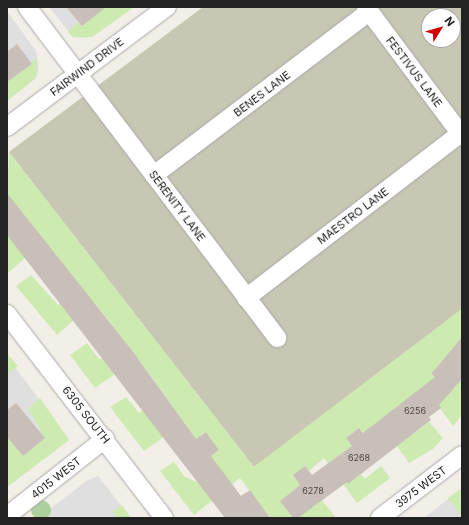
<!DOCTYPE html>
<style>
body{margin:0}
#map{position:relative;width:469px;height:525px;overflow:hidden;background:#f2efe9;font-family:Inter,sans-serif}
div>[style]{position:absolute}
.residential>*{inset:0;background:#e0dfdf}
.construction>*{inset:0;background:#c7c7b4}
.grass>*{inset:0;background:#cdebb0}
.forest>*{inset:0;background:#add19e}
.round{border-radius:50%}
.building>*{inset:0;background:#c7bfb8}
.roads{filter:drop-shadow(0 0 1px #a9a9a9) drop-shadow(0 0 1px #a9a9a9)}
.street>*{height:18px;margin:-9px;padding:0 9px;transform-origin:9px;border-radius:9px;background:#fff}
span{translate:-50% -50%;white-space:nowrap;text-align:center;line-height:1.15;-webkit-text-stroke:3.5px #fff;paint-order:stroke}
.number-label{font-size:9px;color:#4b4948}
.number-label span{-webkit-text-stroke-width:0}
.street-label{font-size:11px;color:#222}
.frame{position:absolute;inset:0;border:8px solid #222;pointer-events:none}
.north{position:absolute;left:421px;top:8px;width:40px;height:40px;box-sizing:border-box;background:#fff;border:1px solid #a7a7a7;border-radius:50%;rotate:53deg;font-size:11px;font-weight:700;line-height:16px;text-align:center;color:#222}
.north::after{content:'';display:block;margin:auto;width:14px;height:18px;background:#d40000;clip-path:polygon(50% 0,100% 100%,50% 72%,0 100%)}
</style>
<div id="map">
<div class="residential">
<div style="clip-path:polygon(49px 7px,134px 7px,92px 37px,83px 38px,73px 37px)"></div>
<div style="clip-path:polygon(7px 11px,36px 51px,39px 69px,36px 78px,7px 101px)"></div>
<div style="clip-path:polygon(7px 356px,69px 440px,7px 487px)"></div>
<div style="clip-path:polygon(98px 476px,131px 518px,38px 518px,88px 480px)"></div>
<div style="clip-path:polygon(462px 488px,462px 518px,424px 518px,429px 514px)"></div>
</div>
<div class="construction">
<div style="clip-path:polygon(evenodd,203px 7px,462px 7px,462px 309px,254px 467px,9px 152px,203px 7px,429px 16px,453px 16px,453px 40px,429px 40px,429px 16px)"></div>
</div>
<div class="grass">
<div style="clip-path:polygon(106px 7px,134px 7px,92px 37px,73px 37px,68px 32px,78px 22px,82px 26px)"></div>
<div style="clip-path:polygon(37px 58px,36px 78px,7px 101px,7px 82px)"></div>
<div style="clip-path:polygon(9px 152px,254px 467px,462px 309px,462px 337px,431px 374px,451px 391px,462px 379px,462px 415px,453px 426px,424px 386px,408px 430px,412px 435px,429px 422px,443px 438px,433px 449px,409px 463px,381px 424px,366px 435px,359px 428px,346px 438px,352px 446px,332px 461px,348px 484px,361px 474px,365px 479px,381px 466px,390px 478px,357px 503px,324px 458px,309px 471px,305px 466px,293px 475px,300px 485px,280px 501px,293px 518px,270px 518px,240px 478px,194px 515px,160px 471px,174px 462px,185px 477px,197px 482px,211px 456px,219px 450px,206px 432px,196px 439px,184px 422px,144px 451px,110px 407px,126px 397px,139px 413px,144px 409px,155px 423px,174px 408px,138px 358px,95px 388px,70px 355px,87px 343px,99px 359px,134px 353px,94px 302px,57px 335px,16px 286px,31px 275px,58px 305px,78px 290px,44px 241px,7px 274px,7px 235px,13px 242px,33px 226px,7px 193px)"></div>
<div style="clip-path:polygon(7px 353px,18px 366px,7px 374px)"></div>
<div style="clip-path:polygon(40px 398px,69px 440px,7px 487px,7px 437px,23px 456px,45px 438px,28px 409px)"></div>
<div style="clip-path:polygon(462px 488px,462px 516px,448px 498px)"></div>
<div style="clip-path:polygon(321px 499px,336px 518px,298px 518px)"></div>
<div style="clip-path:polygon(122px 505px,131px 518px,117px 518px,112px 512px)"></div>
</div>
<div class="forest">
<div class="round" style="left:31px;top:500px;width:20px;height:20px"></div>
</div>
<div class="building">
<div style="clip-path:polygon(66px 7px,106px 7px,82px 26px)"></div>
<div style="clip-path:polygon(17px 44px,32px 64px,7px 82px,7px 52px)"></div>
<div style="clip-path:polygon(7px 193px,134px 353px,196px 439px,206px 432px,219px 450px,211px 456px,241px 496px,250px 490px,270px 518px,225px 518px,7px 235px)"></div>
<div style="clip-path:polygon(462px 337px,462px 379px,439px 405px,441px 408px,429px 417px,431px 420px,348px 484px,347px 482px,298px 518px,293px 518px,280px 501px,300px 485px,293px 475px,305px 466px,312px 475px,352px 446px,346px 438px,359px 428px,363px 433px,435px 377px,431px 374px)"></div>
<div style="clip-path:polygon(16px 403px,45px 438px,23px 456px,7px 437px,7px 410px)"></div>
</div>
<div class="roads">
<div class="street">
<div style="left:27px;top:7px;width:415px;rotate:52.9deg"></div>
<div style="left:366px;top:7px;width:161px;rotate:53.3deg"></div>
<div style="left:7px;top:127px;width:200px;rotate:-36.9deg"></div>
<div style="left:154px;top:175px;width:270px;rotate:-37.2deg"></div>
<div style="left:246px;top:298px;width:270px;rotate:-37.5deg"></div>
<div style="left:7px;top:314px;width:257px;rotate:52.4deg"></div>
<div style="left:7px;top:516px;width:125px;rotate:-38.2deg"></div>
<div style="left:380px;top:518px;width:103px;rotate:-37.5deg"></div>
</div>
</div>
<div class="number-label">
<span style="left:415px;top:411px">6256</span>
<span style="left:359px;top:458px">6268</span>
<span style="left:313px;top:491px">6278</span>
</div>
<div class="street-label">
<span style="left:87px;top:67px;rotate:-37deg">FAIRWIND DRIVE</span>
<span style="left:414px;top:72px;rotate:53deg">FESTIVUS LANE</span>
<span style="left:262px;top:94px;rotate:-37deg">BENES LANE</span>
<span style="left:177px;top:206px;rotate:53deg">SERENITY LANE</span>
<span style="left:353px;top:216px;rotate:-37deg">MAESTRO LANE</span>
<span style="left:86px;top:415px;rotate:52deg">6305 SOUTH</span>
<span style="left:56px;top:478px;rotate:-38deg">4015 WEST</span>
<span style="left:421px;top:487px;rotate:-37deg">3975 WEST</span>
</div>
<div class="frame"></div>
<div class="north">N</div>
</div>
